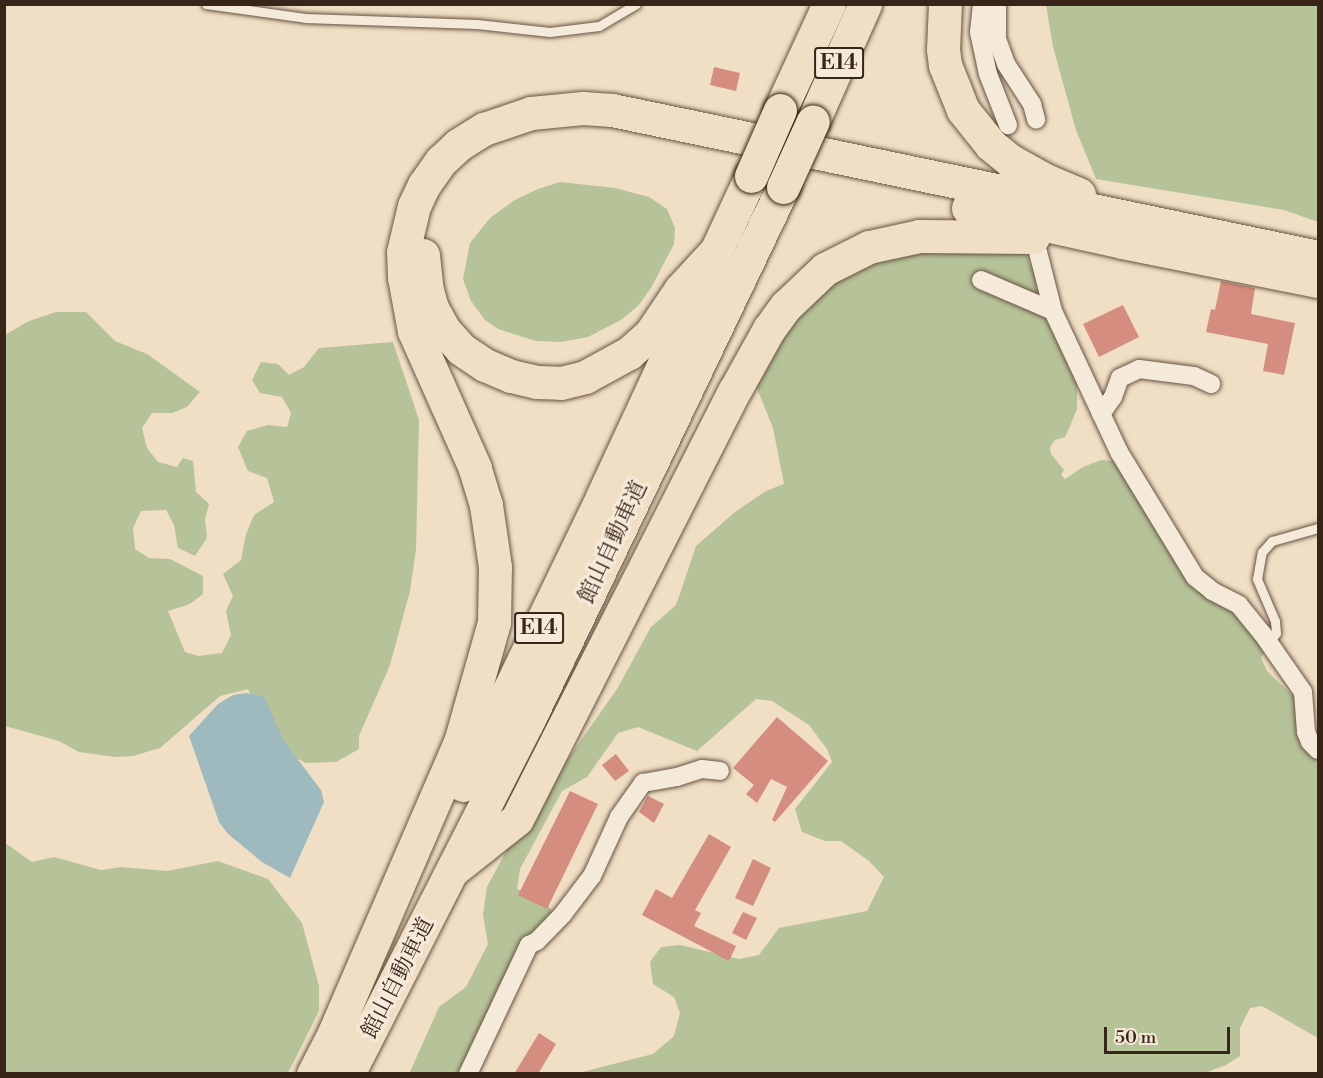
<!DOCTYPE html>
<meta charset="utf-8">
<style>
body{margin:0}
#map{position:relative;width:1323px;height:1078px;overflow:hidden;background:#f0dfc4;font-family:"Libre Bodoni","Noto Serif JP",serif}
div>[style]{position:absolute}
.green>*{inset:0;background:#b6c297}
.water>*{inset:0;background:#9fbabf}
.building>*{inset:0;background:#d48d7e}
.roads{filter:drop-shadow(0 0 2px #675344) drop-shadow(0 0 2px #675344)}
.service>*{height:9px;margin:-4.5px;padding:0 4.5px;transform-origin:4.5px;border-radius:4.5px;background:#f5ead9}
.minor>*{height:18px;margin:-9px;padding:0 9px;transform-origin:9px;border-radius:9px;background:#f5ead9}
.motorway>*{height:33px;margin:-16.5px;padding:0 16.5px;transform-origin:16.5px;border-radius:16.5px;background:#f0dfc4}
.bridges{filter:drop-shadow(0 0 2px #392419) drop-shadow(0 0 2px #392419)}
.motorway-bridge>*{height:33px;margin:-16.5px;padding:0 16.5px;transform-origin:16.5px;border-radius:16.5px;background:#f0dfc4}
span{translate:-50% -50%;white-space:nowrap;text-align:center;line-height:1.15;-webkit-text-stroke:6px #f5ead9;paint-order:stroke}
.shield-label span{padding:2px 4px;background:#f5ead9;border:2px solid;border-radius:4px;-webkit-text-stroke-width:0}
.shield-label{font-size:21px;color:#392419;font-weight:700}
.street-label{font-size:22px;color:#392419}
.frame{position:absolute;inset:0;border:6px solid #392419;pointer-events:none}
.scale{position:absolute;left:1104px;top:1027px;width:126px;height:27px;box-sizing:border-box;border:3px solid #392419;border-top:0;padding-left:8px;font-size:18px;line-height:21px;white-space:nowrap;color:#392419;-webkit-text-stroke:4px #f5ead9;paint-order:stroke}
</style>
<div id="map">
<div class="green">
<div style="clip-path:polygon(1046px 5px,1318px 5px,1318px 222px,1284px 210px,1096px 179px,1076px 130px,1053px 47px)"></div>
<div style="clip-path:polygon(560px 182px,615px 188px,649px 197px,667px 209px,675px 228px,674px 244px,651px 288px,638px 306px,621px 320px,588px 337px,561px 342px,536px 341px,498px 329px,485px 320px,471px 301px,463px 279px,470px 243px,490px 218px,515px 200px,538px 189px)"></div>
<div style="clip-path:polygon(895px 250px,1017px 252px,1027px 256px,1040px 288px,1036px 294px,1077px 381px,1077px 409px,1070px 426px,1065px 437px,1055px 440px,1050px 447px,1051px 454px,1064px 470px,1061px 475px,1065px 479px,1083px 467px,1101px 460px,1114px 461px,1208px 596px,1239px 616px,1266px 650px,1261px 658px,1267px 671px,1295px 698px,1318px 758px,1318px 1038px,1262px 1006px,1250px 1008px,1240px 1028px,1240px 1056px,1226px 1065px,1205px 1073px,578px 1073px,653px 1054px,674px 1036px,680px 1013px,674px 997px,653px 984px,650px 962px,661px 947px,680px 945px,739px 959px,759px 955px,779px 928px,867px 911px,884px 877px,869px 861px,841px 841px,825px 841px,802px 832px,795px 809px,832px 762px,827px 749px,809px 725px,772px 701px,756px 699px,697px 751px,638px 727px,618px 733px,587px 777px,562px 791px,520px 869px,517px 889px,542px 899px,554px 913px,457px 1073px,409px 1074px,439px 1007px,466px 987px,488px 944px,483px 915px,487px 887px,547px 774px,565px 763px,617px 689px,651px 627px,676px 605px,696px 546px,735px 512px,766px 491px,784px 484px,773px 428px,752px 376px,809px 296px)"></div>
<div style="clip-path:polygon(56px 312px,86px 312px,115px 341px,147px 354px,200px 392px,187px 407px,172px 413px,152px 413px,142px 428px,147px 448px,158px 462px,177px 467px,183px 458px,193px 461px,196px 492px,209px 504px,205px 519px,207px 538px,195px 556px,178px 548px,174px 525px,166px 510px,141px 511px,133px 528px,135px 549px,149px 558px,170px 559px,203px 576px,203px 594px,190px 604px,168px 611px,185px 652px,198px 656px,222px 653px,231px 635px,226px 611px,233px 596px,223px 574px,241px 560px,246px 534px,254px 515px,274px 502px,267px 478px,248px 471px,238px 447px,247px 431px,268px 425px,287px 427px,291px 413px,282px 397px,260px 393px,252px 380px,261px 362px,278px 364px,289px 375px,304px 367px,319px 348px,393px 342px,419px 420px,416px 550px,410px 591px,390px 665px,359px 736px,359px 749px,336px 762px,306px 763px,268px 744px,248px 689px,220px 696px,160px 748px,133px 756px,116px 757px,79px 752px,59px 741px,5px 726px,5px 335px,29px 321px)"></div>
<div style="clip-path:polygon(5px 843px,32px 862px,54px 857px,101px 870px,121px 867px,167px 871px,218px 861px,268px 879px,302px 923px,319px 986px,319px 1011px,288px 1073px,5px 1073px)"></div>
</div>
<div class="water">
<div style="clip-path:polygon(246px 693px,263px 696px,266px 701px,284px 741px,321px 790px,324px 802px,290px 878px,262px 862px,228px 834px,219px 822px,189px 736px,218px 704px,233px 695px)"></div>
</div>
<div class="building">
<div style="clip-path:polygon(714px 67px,740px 73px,736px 91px,710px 85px)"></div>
<div style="clip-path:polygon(1221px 281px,1255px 288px,1251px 314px,1295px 323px,1284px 375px,1263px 371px,1268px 344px,1206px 332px,1211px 309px,1215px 310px)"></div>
<div style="clip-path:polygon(1123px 305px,1139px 337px,1099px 357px,1083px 324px)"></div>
<div style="clip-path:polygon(777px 717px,828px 761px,775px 822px,772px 820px,787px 787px,771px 779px,757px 803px,746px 794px,754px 785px,733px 768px)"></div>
<div style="clip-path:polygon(616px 754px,629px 771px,615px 781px,602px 765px)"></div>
<div style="clip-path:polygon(570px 791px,598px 804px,547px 909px,518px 895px)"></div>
<div style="clip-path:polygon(648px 796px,664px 804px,654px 823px,639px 812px)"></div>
<div style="clip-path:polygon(709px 834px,731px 847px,695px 910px,701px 913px,694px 926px,736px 946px,729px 961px,642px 915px,656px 889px,672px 898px)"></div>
<div style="clip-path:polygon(753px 859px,771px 868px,753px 906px,735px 898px)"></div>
<div style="clip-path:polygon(743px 912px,757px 918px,746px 940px,732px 933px)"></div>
<div style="clip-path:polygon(539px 1033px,556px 1044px,538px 1074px,514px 1074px)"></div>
</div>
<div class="roads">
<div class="service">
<div style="left:206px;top:4px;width:100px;rotate:8deg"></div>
<div style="left:305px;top:18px;width:172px;rotate:2deg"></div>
<div style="left:477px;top:24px;width:73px;rotate:6.3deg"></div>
<div style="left:550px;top:32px;width:49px;rotate:-7deg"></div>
<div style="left:599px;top:26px;width:43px;rotate:-30.7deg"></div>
<div style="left:1269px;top:642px;width:11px;rotate:-52deg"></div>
<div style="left:1276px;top:633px;width:12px;rotate:-95deg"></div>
<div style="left:1275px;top:621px;width:46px;rotate:-113.2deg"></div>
<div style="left:1257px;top:579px;width:27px;rotate:-80deg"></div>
<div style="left:1262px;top:552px;width:15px;rotate:-48deg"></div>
<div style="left:1272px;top:541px;width:48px;rotate:-15.8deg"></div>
</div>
<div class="minor">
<div style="left:982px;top:4px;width:28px;rotate:96deg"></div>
<div style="left:979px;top:32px;width:43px;rotate:77.9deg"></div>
<div style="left:988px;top:74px;width:55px;rotate:68.6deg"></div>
<div style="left:997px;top:4px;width:35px;rotate:90deg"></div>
<div style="left:997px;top:39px;width:27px;rotate:70deg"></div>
<div style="left:1006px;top:64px;width:48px;rotate:57deg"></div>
<div style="left:1032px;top:104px;width:16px;rotate:75deg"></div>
<div style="left:1038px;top:252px;width:61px;rotate:75.7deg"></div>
<div style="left:1053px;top:311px;width:156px;rotate:64.9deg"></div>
<div style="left:1119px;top:452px;width:146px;rotate:58.7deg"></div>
<div style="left:1195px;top:577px;width:22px;rotate:39deg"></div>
<div style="left:1212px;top:591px;width:30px;rotate:27deg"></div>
<div style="left:1239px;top:605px;width:36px;rotate:51deg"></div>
<div style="left:1262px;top:633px;width:72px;rotate:55.2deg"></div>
<div style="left:1303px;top:692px;width:40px;rotate:85.7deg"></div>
<div style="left:1306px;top:732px;width:11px;rotate:68deg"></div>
<div style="left:1310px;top:742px;width:11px;rotate:45deg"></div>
<div style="left:981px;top:280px;width:78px;rotate:23.3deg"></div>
<div style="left:1101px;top:414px;width:21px;rotate:-55deg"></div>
<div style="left:1113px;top:397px;width:20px;rotate:-70deg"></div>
<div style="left:1120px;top:378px;width:21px;rotate:-25deg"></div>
<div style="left:1139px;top:369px;width:55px;rotate:7.3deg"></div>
<div style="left:1194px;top:376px;width:19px;rotate:25deg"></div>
<div style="left:468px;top:1074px;width:143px;rotate:-64.7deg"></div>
<div style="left:529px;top:945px;width:9px;rotate:-27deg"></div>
<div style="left:537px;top:941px;width:37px;rotate:-46deg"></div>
<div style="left:563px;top:914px;width:48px;rotate:-52.7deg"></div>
<div style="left:592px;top:876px;width:65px;rotate:-65.4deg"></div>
<div style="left:619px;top:817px;width:42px;rotate:-54.8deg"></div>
<div style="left:643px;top:783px;width:35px;rotate:-10deg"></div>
<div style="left:677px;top:777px;width:26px;rotate:-18deg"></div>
<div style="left:702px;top:769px;width:18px;rotate:6deg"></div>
</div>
<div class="motorway">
<div style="left:945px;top:4px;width:45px;rotate:92.5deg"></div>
<div style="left:943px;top:49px;width:16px;rotate:83deg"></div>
<div style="left:945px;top:65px;width:48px;rotate:68.2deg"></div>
<div style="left:963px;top:110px;width:45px;rotate:51.3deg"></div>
<div style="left:991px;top:145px;width:26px;rotate:39deg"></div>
<div style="left:1011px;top:161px;width:37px;rotate:29deg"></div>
<div style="left:1043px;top:179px;width:39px;rotate:23deg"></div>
<div style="left:780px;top:110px;width:117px;rotate:-65.2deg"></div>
<div style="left:813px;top:121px;width:128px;rotate:-66deg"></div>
<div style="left:968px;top:208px;width:158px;rotate:12.4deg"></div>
<div style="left:1122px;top:242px;width:200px;rotate:11.3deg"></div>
<div style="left:423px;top:255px;width:31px;rotate:84deg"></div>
<div style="left:426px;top:286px;width:23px;rotate:75deg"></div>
<div style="left:432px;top:308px;width:26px;rotate:61deg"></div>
<div style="left:445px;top:331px;width:24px;rotate:48deg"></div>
<div style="left:461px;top:349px;width:29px;rotate:34deg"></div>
<div style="left:485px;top:365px;width:28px;rotate:23deg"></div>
<div style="left:511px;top:376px;width:27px;rotate:13deg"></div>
<div style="left:537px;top:382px;width:24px;rotate:2deg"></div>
<div style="left:561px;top:383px;width:25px;rotate:-14deg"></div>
<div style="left:585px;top:377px;width:50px;rotate:-28.6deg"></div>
<div style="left:629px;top:353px;width:30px;rotate:-42deg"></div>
<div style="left:651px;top:333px;width:52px;rotate:-56deg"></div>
<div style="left:680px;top:290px;width:50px;rotate:-47.4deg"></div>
<div style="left:463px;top:785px;width:320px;rotate:-64.2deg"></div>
<div style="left:602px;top:497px;width:354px;rotate:-65.1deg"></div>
<div style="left:454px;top:869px;width:80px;rotate:-38.4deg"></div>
<div style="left:517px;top:819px;width:481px;rotate:-63.1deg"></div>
<div style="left:735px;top:390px;width:70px;rotate:-60.9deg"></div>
<div style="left:769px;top:329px;width:29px;rotate:-54deg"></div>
<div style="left:786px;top:306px;width:54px;rotate:-43.5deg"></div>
<div style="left:825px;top:269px;width:49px;rotate:-26.6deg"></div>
<div style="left:869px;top:247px;width:51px;rotate:-12.4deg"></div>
<div style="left:919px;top:236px;width:114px;rotate:0.5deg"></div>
<div style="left:334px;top:1033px;width:320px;rotate:-66.6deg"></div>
<div style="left:461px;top:739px;width:122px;rotate:-74.2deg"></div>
<div style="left:494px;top:622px;width:55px;rotate:-89deg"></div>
<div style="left:495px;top:567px;width:63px;rotate:-98.3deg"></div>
<div style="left:486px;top:505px;width:39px;rotate:-107deg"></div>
<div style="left:475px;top:468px;width:150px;rotate:-114deg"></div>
<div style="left:414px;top:331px;width:55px;rotate:-100.5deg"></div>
<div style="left:404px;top:277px;width:25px;rotate:-92deg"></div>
<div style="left:403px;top:252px;width:47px;rotate:-76.6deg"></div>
<div style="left:414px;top:206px;width:23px;rotate:-65deg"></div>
<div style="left:424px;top:185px;width:29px;rotate:-55deg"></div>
<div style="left:441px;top:161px;width:23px;rotate:-43deg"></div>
<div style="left:458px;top:145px;width:31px;rotate:-32deg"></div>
<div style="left:484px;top:129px;width:50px;rotate:-18.8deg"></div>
<div style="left:531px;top:113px;width:52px;rotate:-5.5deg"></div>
<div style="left:583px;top:108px;width:29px;rotate:4deg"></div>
<div style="left:612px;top:110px;width:721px;rotate:11.76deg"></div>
<div style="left:313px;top:1074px;width:68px;rotate:-62.7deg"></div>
<div style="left:348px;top:1074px;width:396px;rotate:-63deg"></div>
<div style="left:528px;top:721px;width:592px;rotate:-64.47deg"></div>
</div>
</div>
<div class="bridges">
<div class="motorway-bridge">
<div style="left:751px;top:176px;width:72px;rotate:-66.3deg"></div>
<div style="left:783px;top:187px;width:72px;rotate:-65.6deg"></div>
</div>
</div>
<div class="shield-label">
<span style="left:839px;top:63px">E14</span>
<span style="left:539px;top:628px">E14</span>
</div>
<div class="street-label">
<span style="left:613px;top:542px;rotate:-65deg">館山自動車道</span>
<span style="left:398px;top:978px;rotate:-63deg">館山自動車道</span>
</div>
<div class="frame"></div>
<div class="scale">50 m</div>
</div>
